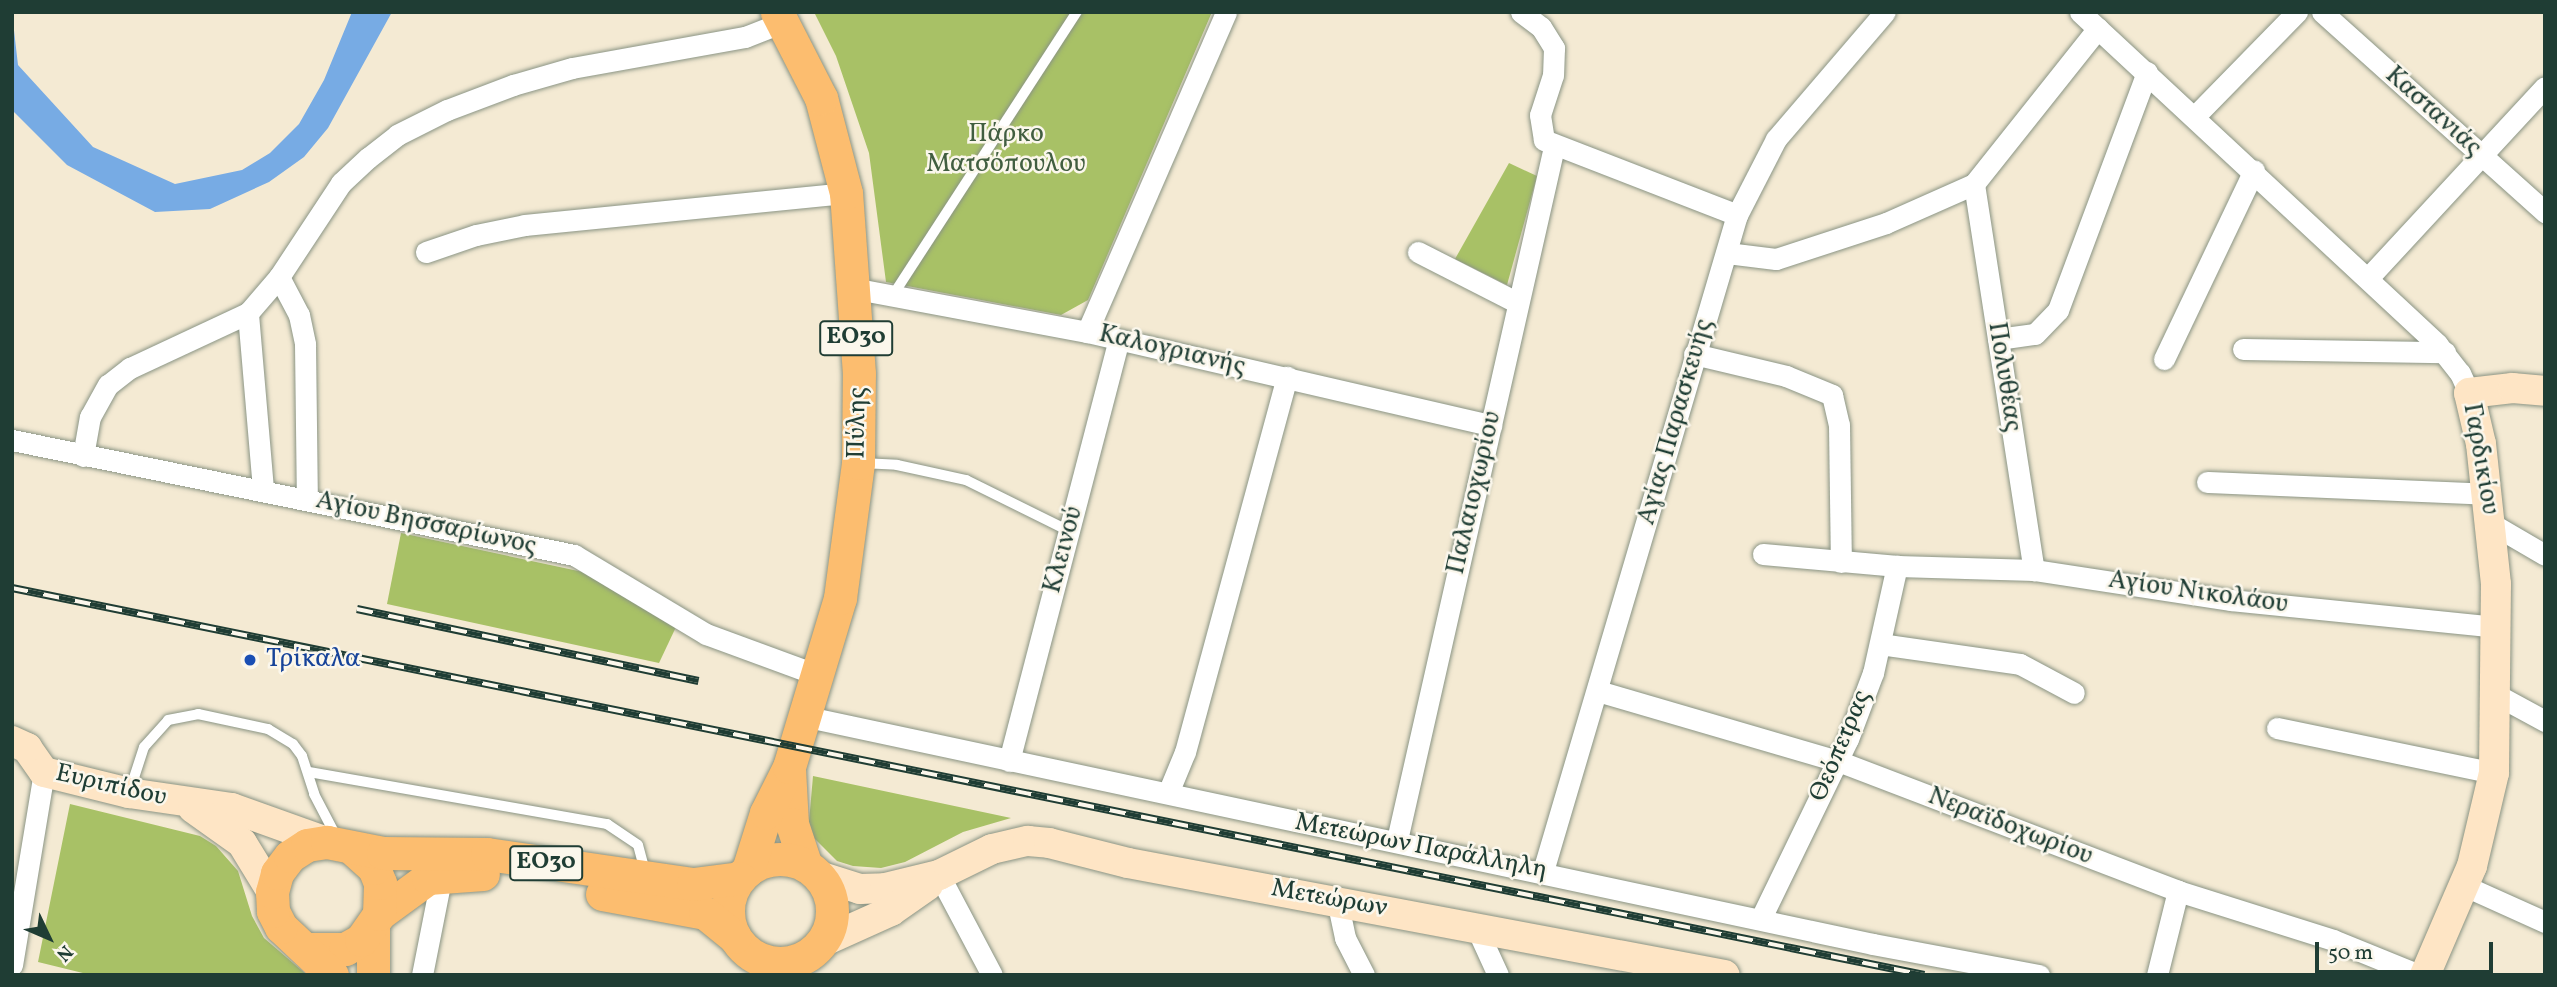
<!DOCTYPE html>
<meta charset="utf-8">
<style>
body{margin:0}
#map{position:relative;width:2557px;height:987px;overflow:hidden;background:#f4ead3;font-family:Vollkorn,serif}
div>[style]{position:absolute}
.green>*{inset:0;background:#a8c166}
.water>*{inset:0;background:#77abe4}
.roads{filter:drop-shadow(0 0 2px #8a9484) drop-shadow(0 0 2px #8a9484)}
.lane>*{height:10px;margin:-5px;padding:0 5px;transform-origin:5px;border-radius:5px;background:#fff}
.street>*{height:21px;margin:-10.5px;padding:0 10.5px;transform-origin:10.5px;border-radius:10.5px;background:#fff}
.secondary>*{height:30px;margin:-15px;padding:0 15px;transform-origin:15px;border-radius:15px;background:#fee5c5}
.primary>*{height:33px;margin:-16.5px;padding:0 16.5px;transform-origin:16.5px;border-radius:16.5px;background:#fcbd6f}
.primary>.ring{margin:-16.5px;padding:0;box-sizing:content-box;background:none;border:33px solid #fcbd6f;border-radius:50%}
.rail>*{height:8px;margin-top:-4px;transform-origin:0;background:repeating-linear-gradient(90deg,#fbf7ec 0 16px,#1f3d34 0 32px);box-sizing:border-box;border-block:2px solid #1f3d34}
.dots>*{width:19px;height:19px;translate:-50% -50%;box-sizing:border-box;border:4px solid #fbf7ec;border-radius:50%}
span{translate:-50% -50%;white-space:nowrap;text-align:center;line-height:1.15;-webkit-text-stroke:5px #fbf7ec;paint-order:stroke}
.shield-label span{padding:2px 5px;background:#fbf7ec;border:2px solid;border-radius:5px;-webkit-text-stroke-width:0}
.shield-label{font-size:24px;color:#1f3d34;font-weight:700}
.street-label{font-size:26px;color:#1f3d34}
.park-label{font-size:26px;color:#415e40}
.transit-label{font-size:26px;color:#164399}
.left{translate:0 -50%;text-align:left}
.frame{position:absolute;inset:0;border:14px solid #1f3d34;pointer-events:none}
.north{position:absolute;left:14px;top:903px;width:70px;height:70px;-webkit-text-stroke:5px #fbf7ec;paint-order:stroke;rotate:134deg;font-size:19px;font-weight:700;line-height:28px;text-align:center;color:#1f3d34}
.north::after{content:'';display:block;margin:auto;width:24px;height:32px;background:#1f3d34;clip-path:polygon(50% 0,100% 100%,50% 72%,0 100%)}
.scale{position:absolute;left:2315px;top:942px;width:178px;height:32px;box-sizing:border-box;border:4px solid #1f3d34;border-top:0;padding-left:9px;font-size:21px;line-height:24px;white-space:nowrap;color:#1f3d34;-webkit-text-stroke:5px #fbf7ec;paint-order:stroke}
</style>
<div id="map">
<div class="green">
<div style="clip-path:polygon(814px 12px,1212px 12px,1088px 300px,1061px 315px,886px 282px,869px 153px,836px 56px)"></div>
<div style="clip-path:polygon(1509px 163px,1537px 176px,1507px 285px,1455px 259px)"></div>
<div style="clip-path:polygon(401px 533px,583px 572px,676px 627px,659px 663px,387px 604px)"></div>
<div style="clip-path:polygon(813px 776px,1011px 818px,963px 832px,905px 862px,881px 868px,853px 866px,837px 861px,813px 837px,809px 822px)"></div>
<div style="clip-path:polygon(70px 804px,200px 836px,216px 846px,238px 871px,252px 916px,264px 938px,307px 975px,91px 975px,38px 962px)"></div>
</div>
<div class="water">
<div style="clip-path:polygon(352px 12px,392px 12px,328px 128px,304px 157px,269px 182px,210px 209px,155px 212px,67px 165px,12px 110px,12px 13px,18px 65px,93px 147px,175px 184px,242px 170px,270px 153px,299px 124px,324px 80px)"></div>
</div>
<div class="roads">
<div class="lane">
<div style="left:893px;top:295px;width:338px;rotate:-57deg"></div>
<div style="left:862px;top:463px;width:35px;rotate:3deg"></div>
<div style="left:897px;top:465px;width:71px;rotate:12.3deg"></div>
<div style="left:966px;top:480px;width:115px;rotate:26.3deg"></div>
<div style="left:309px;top:772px;width:303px;rotate:9.9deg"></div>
<div style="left:607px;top:824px;width:37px;rotate:34deg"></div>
<div style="left:638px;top:845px;width:30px;rotate:75deg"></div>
<div style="left:130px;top:790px;width:45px;rotate:-72deg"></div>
<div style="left:144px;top:747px;width:36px;rotate:-48deg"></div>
<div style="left:168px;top:720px;width:31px;rotate:-11deg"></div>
<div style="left:198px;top:714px;width:72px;rotate:12.1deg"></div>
<div style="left:268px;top:729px;width:29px;rotate:31deg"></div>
<div style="left:293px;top:744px;width:15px;rotate:53deg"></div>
<div style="left:302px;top:756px;width:40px;rotate:72deg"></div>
<div style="left:314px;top:794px;width:47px;rotate:62.4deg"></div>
</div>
<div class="street">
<div style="left:1521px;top:12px;width:25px;rotate:37deg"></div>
<div style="left:1541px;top:27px;width:25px;rotate:58deg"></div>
<div style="left:1554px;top:48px;width:27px;rotate:92deg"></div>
<div style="left:1553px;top:75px;width:42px;rotate:108deg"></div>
<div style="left:1540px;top:115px;width:25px;rotate:81deg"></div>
<div style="left:1544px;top:140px;width:207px;rotate:21.2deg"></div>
<div style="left:2080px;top:12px;width:488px;rotate:42.9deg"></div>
<div style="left:2437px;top:344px;width:37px;rotate:52deg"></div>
<div style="left:2460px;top:373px;width:22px;rotate:66deg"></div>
<div style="left:2322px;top:12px;width:300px;rotate:41.9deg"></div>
<div style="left:2195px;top:116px;width:146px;rotate:-45.6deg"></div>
<div style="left:1974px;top:184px;width:391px;rotate:81.2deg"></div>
<div style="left:426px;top:252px;width:53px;rotate:-18.8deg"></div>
<div style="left:476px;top:235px;width:50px;rotate:-11.5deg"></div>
<div style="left:525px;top:225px;width:323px;rotate:-5.7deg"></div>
<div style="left:1418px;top:252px;width:112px;rotate:27deg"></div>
<div style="left:1727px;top:253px;width:49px;rotate:7deg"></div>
<div style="left:1776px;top:259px;width:116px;rotate:-18.1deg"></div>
<div style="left:1886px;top:223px;width:96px;rotate:-23.9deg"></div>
<div style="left:1974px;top:184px;width:199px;rotate:-51.5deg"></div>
<div style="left:279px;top:277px;width:43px;rotate:62.2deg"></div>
<div style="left:299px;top:315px;width:30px;rotate:78deg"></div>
<div style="left:305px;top:344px;width:155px;rotate:89.3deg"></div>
<div style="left:2368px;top:278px;width:260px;rotate:-47.2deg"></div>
<div style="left:852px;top:288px;width:239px;rotate:10.6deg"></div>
<div style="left:1087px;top:332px;width:415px;rotate:13deg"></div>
<div style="left:1087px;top:332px;width:349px;rotate:-66.5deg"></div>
<div style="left:1998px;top:339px;width:37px;rotate:-8deg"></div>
<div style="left:2035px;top:334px;width:33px;rotate:-46deg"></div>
<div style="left:2058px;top:310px;width:254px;rotate:-69.5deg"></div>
<div style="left:2243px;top:349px;width:202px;rotate:0.9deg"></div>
<div style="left:1694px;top:354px;width:95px;rotate:13.4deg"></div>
<div style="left:1786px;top:376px;width:50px;rotate:22.4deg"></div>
<div style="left:1832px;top:395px;width:31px;rotate:77deg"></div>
<div style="left:1839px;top:425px;width:137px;rotate:89.2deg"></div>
<div style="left:2164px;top:359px;width:209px;rotate:-64.5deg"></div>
<div style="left:12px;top:440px;width:574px;rotate:11.56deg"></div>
<div style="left:574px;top:555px;width:154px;rotate:30.9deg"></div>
<div style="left:706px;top:634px;width:116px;rotate:20.2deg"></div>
<div style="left:83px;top:456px;width:40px;rotate:-80deg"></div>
<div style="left:90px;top:417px;width:37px;rotate:-61deg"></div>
<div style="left:108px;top:385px;width:28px;rotate:-38deg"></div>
<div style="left:130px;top:368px;width:130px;rotate:-25deg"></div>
<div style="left:2207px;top:482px;width:281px;rotate:2.4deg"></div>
<div style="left:263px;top:489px;width:177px;rotate:-94.9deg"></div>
<div style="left:248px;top:313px;width:48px;rotate:-49.3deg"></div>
<div style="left:279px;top:277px;width:113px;rotate:-56.6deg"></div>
<div style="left:341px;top:183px;width:37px;rotate:-43deg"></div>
<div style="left:368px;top:158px;width:37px;rotate:-38deg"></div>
<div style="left:397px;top:135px;width:56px;rotate:-26.6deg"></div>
<div style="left:447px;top:110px;width:71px;rotate:-20.7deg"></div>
<div style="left:513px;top:85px;width:61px;rotate:-16.1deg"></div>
<div style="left:572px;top:68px;width:176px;rotate:-10.2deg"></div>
<div style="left:745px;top:37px;width:41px;rotate:-21.5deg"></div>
<div style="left:2492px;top:524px;width:61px;rotate:30.3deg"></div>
<div style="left:1763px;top:554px;width:135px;rotate:5.1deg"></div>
<div style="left:1897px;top:566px;width:137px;rotate:1.7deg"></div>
<div style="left:2034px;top:570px;width:199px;rotate:8.7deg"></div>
<div style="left:2231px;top:600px;width:268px;rotate:5.8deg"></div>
<div style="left:1880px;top:644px;width:141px;rotate:8.1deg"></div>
<div style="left:2020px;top:664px;width:61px;rotate:28.2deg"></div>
<div style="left:1598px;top:691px;width:250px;rotate:16.3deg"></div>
<div style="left:1838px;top:761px;width:364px;rotate:20.9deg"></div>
<div style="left:2178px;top:891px;width:163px;rotate:17.5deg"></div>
<div style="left:2333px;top:940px;width:93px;rotate:22.1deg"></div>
<div style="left:2497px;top:695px;width:55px;rotate:28.4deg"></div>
<div style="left:803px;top:716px;width:1094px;rotate:12.03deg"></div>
<div style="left:1873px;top:944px;width:169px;rotate:10.6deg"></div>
<div style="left:2277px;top:728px;width:222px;rotate:11.7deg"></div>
<div style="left:1009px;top:761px;width:435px;rotate:-75.4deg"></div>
<div style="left:1168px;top:793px;width:44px;rotate:-67.5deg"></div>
<div style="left:1185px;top:752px;width:389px;rotate:-74.8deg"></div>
<div style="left:1397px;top:840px;width:711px;rotate:-77.24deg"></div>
<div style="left:1543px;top:871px;width:684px;rotate:-73.53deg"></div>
<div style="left:1737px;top:215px;width:85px;rotate:-62.8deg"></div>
<div style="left:1776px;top:139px;width:167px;rotate:-49.4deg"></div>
<div style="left:939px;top:875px;width:113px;rotate:62.1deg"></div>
<div style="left:2465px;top:886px;width:88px;rotate:24.2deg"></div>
<div style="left:1337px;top:900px;width:39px;rotate:78deg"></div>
<div style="left:1345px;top:938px;width:42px;rotate:62.8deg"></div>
<div style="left:1761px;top:918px;width:199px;rotate:-64.1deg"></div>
<div style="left:1848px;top:739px;width:71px;rotate:-69.3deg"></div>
<div style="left:1873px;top:673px;width:110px;rotate:-77.4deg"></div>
<div style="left:1476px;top:927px;width:53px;rotate:65.4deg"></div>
<div style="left:12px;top:965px;width:196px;rotate:-80.6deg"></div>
<div style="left:422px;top:975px;width:103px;rotate:-78.8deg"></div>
<div style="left:2157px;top:975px;width:87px;rotate:-76deg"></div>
</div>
<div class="secondary">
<div style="left:12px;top:741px;width:17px;rotate:25deg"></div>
<div style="left:27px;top:748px;width:29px;rotate:55deg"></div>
<div style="left:44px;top:772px;width:88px;rotate:13.9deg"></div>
<div style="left:129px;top:793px;width:104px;rotate:8.3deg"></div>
<div style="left:232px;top:808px;width:101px;rotate:19.7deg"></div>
<div style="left:193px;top:808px;width:60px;rotate:35.5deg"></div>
<div style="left:242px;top:843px;width:57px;rotate:58.5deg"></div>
<div style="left:819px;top:876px;width:43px;rotate:17.6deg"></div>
<div style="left:860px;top:889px;width:25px;rotate:-2deg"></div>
<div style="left:885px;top:888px;width:56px;rotate:-13.5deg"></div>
<div style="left:939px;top:875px;width:59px;rotate:-26.1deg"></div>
<div style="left:992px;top:849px;width:37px;rotate:-13deg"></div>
<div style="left:1028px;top:841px;width:21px;rotate:5deg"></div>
<div style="left:1049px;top:843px;width:81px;rotate:14.2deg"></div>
<div style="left:1128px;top:863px;width:607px;rotate:10.63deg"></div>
<div style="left:822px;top:942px;width:76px;rotate:-24.2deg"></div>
<div style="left:891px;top:911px;width:45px;rotate:-35.1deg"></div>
<div style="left:2425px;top:975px;width:119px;rotate:-66.7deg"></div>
<div style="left:2472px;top:866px;width:96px;rotate:-76.7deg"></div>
<div style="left:2494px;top:773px;width:189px;rotate:-89.4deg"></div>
<div style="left:2496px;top:584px;width:141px;rotate:-96.1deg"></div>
<div style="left:2481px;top:444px;width:52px;rotate:-103.2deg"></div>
<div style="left:2469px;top:393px;width:44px;rotate:-6.5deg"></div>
<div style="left:2513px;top:388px;width:32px;rotate:5deg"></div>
</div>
<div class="primary">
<div style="left:789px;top:769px;width:55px;rotate:86.9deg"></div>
<div style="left:792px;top:824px;width:44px;rotate:71.6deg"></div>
<div class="ring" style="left:728px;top:859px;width:71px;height:71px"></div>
<div style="left:748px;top:870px;width:60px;rotate:-72.5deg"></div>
<div style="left:766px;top:813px;width:51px;rotate:-63.4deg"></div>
<div style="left:789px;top:767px;width:177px;rotate:-73.2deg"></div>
<div style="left:840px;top:598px;width:136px;rotate:-82.4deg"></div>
<div style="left:858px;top:463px;width:89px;rotate:-89.4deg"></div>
<div style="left:859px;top:374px;width:181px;rotate:-94.1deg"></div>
<div style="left:846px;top:193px;width:98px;rotate:-104.7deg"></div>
<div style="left:821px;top:98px;width:97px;rotate:-117.1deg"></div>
<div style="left:602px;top:894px;width:105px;rotate:10.5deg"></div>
<div style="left:705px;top:913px;width:38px;rotate:39deg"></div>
<div style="left:379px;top:914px;width:61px;rotate:-36.3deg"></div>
<div style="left:428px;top:878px;width:55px;rotate:-4.2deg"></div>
<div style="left:373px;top:926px;width:49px;rotate:90deg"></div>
<div style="left:309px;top:949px;width:36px"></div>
<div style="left:345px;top:949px;width:18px;rotate:-29deg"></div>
<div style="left:361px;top:940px;width:32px;rotate:-55deg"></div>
<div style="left:379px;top:914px;width:31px;rotate:-88deg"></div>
<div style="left:380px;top:883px;width:16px;rotate:-112deg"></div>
<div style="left:374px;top:868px;width:31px;rotate:-138deg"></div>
<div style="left:332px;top:975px;width:70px;rotate:-136.7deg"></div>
<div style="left:281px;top:927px;width:18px;rotate:-117deg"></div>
<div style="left:273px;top:911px;width:19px;rotate:-93deg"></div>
<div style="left:272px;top:892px;width:20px;rotate:-75deg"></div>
<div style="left:277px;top:873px;width:21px;rotate:-53deg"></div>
<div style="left:290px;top:856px;width:20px;rotate:-33deg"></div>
<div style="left:307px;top:845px;width:20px;rotate:-9deg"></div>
<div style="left:327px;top:842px;width:57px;rotate:11.1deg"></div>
<div style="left:383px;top:853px;width:104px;rotate:0.6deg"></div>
<div style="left:487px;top:854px;width:208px;rotate:8.3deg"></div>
<div style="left:693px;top:884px;width:47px;rotate:-7.3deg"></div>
</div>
</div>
<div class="rail">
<div style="left:12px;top:588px;width:1951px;rotate:11.44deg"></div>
<div style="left:357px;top:609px;width:349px;rotate:11.9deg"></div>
</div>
<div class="dots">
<div style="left:250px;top:660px;background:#1a4fb4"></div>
</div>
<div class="shield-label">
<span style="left:856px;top:338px">ΕΟ30</span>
<span style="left:546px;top:863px">ΕΟ30</span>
</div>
<div class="street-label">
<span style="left:2433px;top:112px;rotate:42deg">Καστανιάς</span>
<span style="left:1172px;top:351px;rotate:13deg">Καλογριανής</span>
<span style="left:2004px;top:377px;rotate:81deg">Πολυθέας</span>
<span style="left:1676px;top:422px;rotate:-74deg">Αγίας Παρασκευής</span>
<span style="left:858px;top:423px;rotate:-89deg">Πύλης</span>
<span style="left:2480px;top:459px;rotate:80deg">Γαρδικίου</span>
<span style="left:1475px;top:493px;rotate:-77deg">Παλαιοχωρίου</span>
<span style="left:426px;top:524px;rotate:12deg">Αγίου Βησσαρίωνος</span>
<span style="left:1064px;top:550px;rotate:-75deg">Κλεινού</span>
<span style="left:2198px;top:593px;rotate:8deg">Αγίου Νικολάου</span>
<span style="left:1841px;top:746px;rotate:-67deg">Θεόπετρας</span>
<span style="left:111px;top:786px;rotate:13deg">Ευριπίδου</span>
<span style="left:2010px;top:827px;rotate:21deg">Νεραϊδοχωρίου</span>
<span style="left:1421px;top:847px;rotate:11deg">Μετεώρων Παράλληλη</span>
<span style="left:1329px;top:899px;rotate:10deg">Μετεώρων</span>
</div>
<div class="park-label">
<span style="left:1006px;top:150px">Πάρκο<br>Ματσόπουλου</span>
</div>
<div class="transit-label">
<span class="left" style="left:266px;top:660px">Τρίκαλα</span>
</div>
<div class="frame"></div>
<div class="north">N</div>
<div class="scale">50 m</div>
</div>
